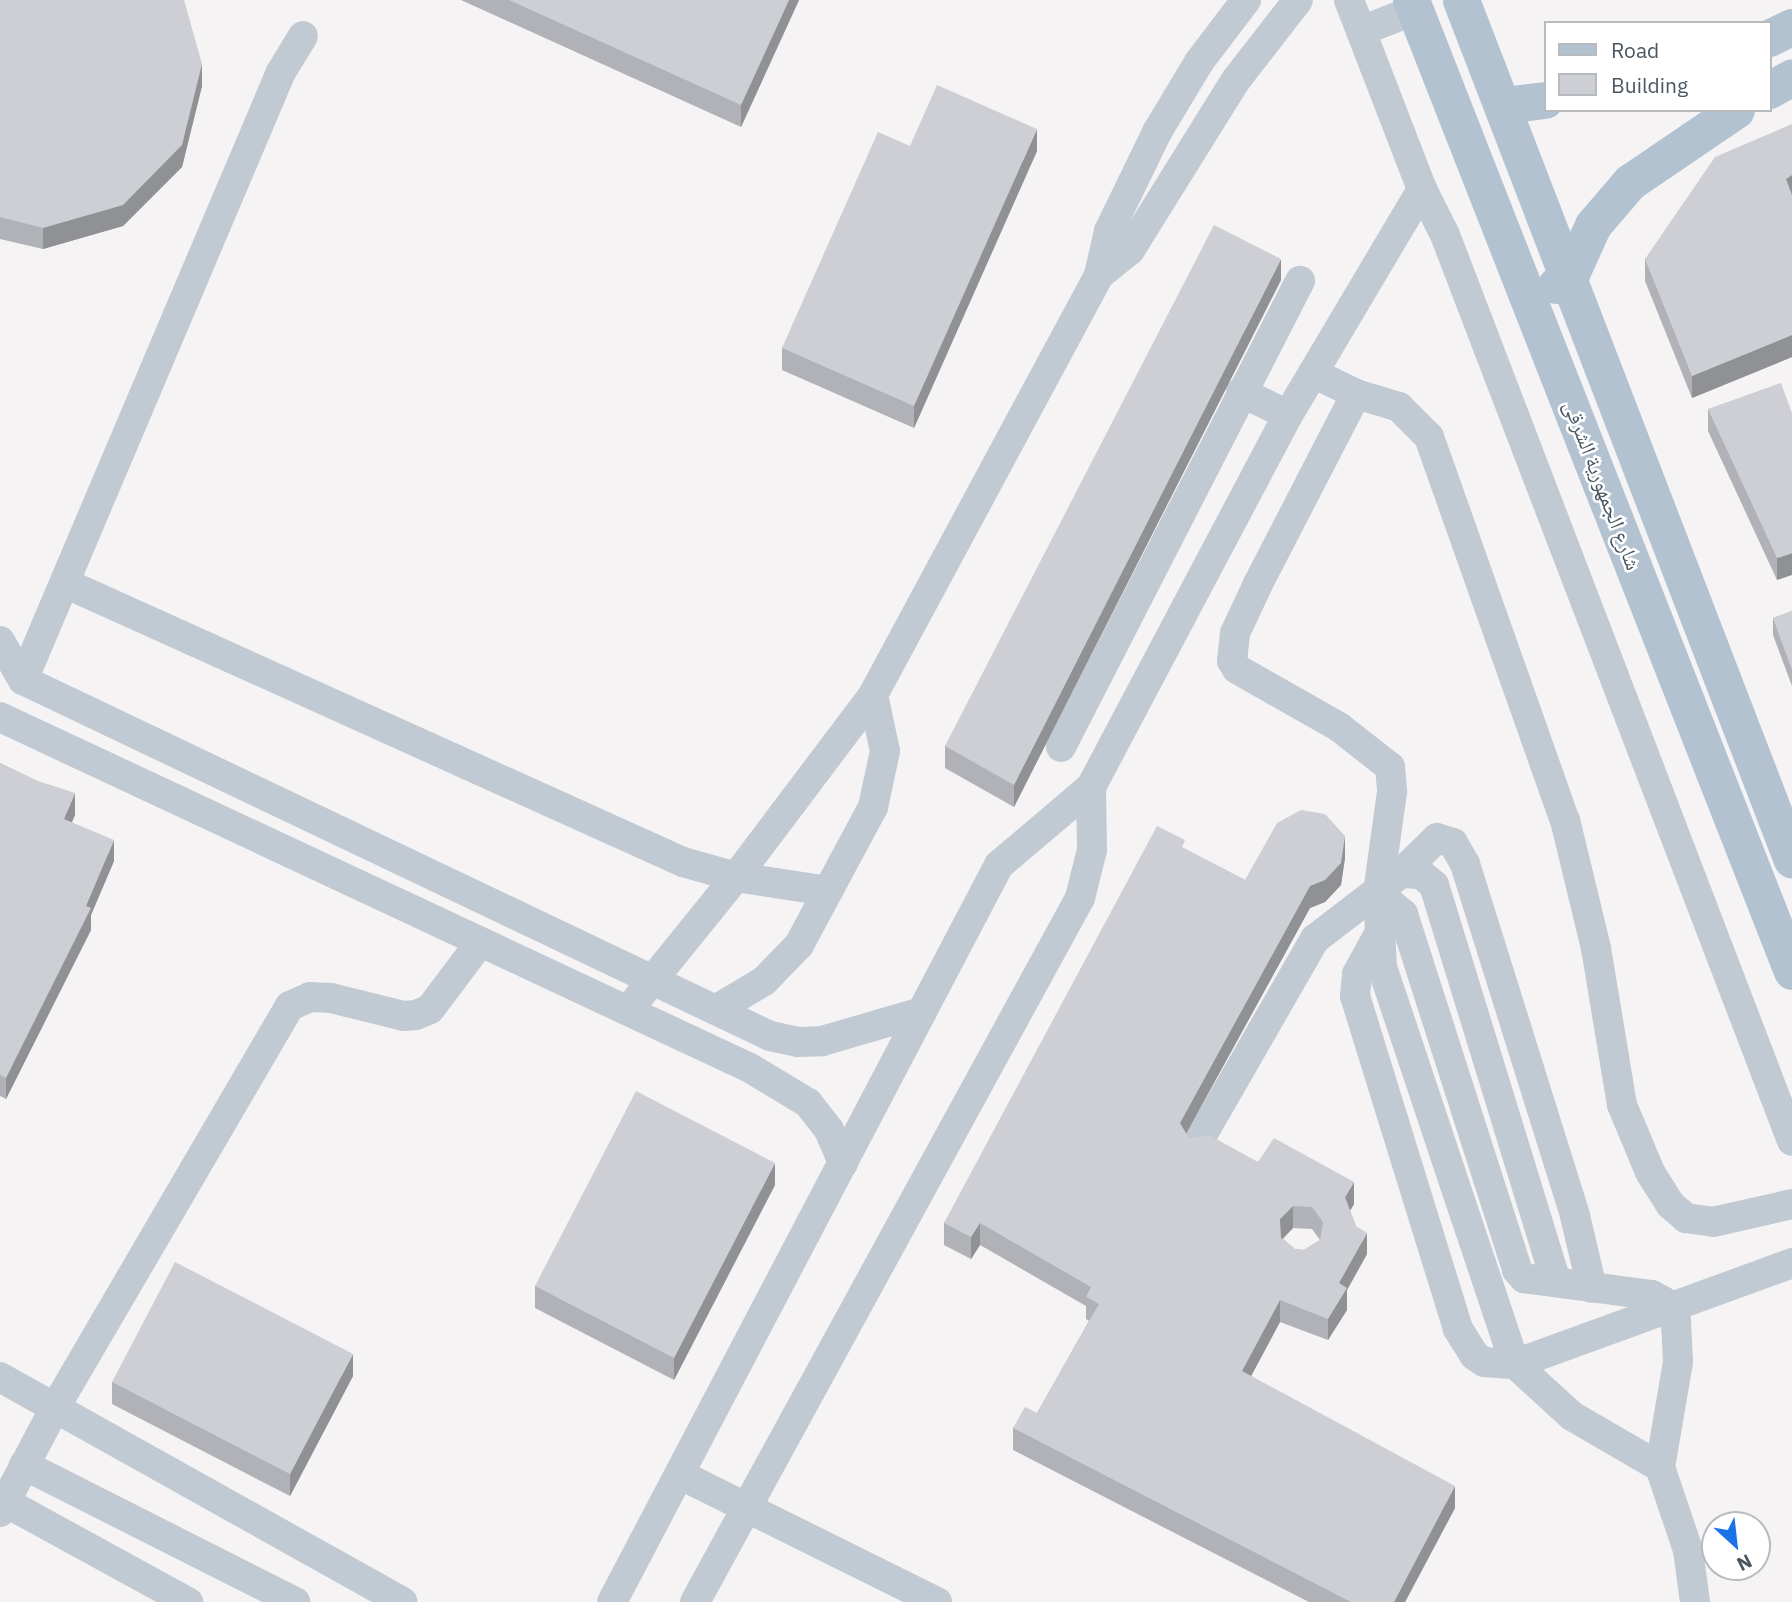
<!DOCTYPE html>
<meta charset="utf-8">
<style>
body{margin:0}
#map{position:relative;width:1792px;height:1602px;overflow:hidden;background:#f5f3f3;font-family:"IBM Plex Sans","Noto Naskh Arabic",sans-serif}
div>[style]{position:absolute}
.minor>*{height:30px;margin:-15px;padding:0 15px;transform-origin:15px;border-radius:15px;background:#c1cad2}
.major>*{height:37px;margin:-18.5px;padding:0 18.5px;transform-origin:18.5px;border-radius:18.5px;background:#b3c2d1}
.wall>*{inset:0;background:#b0b2b7}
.shaded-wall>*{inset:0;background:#909195}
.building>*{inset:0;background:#cdcfd5}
span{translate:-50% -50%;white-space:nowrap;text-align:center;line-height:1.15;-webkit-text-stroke:5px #fff;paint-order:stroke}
.street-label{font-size:21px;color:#4a5661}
.legend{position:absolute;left:1544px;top:21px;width:228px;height:91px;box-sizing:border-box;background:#fff;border:2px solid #b7bbc0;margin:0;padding:9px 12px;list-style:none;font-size:21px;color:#4a5661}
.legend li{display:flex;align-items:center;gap:14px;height:35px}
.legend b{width:35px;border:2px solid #b7bbc0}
.north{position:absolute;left:1701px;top:1511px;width:70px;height:70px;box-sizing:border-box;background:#fff;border:2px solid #b7bbc0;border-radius:50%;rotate:153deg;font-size:19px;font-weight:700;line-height:28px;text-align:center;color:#4a5661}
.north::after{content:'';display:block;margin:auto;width:24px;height:32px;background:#1a73e8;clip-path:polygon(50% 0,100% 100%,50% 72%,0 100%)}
</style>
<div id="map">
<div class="minor">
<div style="left:1349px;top:0;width:203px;rotate:68.9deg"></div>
<div style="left:1422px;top:189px;width:51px;rotate:63.4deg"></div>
<div style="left:1445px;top:235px;width:970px;rotate:69.04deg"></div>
<div style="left:1361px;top:31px;width:58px;rotate:-21.3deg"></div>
<div style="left:1099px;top:275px;width:40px;rotate:-39deg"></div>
<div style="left:1130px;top:250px;width:200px;rotate:-58.1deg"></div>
<div style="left:1236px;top:80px;width:101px;rotate:-52.2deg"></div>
<div style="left:1313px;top:373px;width:48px;rotate:26deg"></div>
<div style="left:1356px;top:394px;width:45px;rotate:16.8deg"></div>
<div style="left:1399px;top:407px;width:42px;rotate:45deg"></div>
<div style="left:1429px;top:437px;width:406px;rotate:70.5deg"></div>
<div style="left:1565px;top:820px;width:132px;rotate:76.4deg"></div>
<div style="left:1596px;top:948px;width:159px;rotate:80.6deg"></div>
<div style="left:1622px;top:1105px;width:73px;rotate:67.3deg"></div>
<div style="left:1650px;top:1172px;width:39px;rotate:58deg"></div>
<div style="left:1671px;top:1205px;width:20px;rotate:41deg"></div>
<div style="left:1686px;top:1218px;width:27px;rotate:8deg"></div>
<div style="left:1713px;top:1222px;width:81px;rotate:-12.8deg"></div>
<div style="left:1241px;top:392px;width:52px;rotate:26.1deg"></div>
<div style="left:1356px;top:394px;width:214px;rotate:117.3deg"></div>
<div style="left:1258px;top:584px;width:54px;rotate:115.1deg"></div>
<div style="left:1235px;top:633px;width:28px;rotate:96deg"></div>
<div style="left:1232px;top:661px;width:9px;rotate:58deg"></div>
<div style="left:1237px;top:669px;width:117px;rotate:29.6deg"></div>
<div style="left:1339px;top:727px;width:65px;rotate:38.1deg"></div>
<div style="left:1390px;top:767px;width:25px;rotate:85deg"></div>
<div style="left:1392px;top:792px;width:102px;rotate:97.9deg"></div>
<div style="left:1378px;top:893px;width:74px;rotate:86.9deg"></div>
<div style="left:1382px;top:967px;width:419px;rotate:71.5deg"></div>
<div style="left:1515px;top:1364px;width:77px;rotate:42.4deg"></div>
<div style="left:1572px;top:1416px;width:102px;rotate:30.1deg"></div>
<div style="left:67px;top:584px;width:676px;rotate:24.29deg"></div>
<div style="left:683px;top:862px;width:55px;rotate:15.8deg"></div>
<div style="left:736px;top:877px;width:92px;rotate:8.7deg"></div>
<div style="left:0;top:641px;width:45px;rotate:59.5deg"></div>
<div style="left:23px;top:680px;width:827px;rotate:25.48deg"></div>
<div style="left:770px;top:1036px;width:29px;rotate:12deg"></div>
<div style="left:798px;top:1042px;width:24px;rotate:-2deg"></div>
<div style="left:822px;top:1041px;width:104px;rotate:-16.2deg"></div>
<div style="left:23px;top:680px;width:660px;rotate:-67.01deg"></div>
<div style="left:281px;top:72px;width:42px;rotate:-58.6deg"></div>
<div style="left:0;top:717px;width:828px;rotate:25.08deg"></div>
<div style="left:750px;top:1068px;width:68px;rotate:31.1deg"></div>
<div style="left:808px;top:1103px;width:34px;rotate:52deg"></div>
<div style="left:829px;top:1130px;width:36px;rotate:67deg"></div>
<div style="left:1061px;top:747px;width:524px;rotate:-62.85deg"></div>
<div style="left:1401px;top:873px;width:50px;rotate:-44.2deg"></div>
<div style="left:1437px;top:838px;width:17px;rotate:17deg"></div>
<div style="left:1453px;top:843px;width:24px;rotate:60deg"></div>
<div style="left:1465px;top:864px;width:369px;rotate:72.6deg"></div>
<div style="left:1575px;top:1216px;width:74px;rotate:76.7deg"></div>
<div style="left:1378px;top:893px;width:33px;rotate:40deg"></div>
<div style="left:1403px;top:914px;width:374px;rotate:72.2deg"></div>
<div style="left:1517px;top:1270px;width:11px;rotate:49deg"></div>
<div style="left:1524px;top:1278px;width:129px;rotate:7.6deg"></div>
<div style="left:1652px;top:1295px;width:13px;rotate:29deg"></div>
<div style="left:1663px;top:1301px;width:25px;rotate:58deg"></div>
<div style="left:1676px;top:1322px;width:40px;rotate:87.1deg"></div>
<div style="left:1678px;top:1362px;width:107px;rotate:99.7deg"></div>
<div style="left:1660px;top:1467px;width:88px;rotate:71.4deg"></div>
<div style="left:1688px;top:1550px;width:52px;rotate:82.3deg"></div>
<div style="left:1380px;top:932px;width:48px;rotate:118.7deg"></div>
<div style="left:1357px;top:974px;width:22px;rotate:95deg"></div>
<div style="left:1355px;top:996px;width:349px;rotate:72.8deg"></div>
<div style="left:1458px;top:1329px;width:31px;rotate:58deg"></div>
<div style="left:1474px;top:1355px;width:12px;rotate:35deg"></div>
<div style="left:1484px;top:1362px;width:31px;rotate:4deg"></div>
<div style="left:1515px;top:1364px;width:295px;rotate:-20deg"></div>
<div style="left:629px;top:1009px;width:170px;rotate:-51deg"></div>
<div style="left:736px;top:877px;width:228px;rotate:-53deg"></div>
<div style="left:873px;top:695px;width:477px;rotate:-61.7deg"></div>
<div style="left:1099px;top:275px;width:45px;rotate:-77.2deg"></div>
<div style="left:1109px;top:231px;width:110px;rotate:-64.1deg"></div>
<div style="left:1157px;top:132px;width:82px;rotate:-59deg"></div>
<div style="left:1199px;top:62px;width:78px;rotate:-52.8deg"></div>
<div style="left:717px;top:1009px;width:55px;rotate:-30.8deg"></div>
<div style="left:764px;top:981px;width:50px;rotate:-45.8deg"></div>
<div style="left:799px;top:945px;width:157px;rotate:-61.8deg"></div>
<div style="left:873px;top:807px;width:57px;rotate:-77.9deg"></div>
<div style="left:885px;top:751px;width:57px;rotate:-102.1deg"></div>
<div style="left:1197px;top:1144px;width:237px;rotate:-60.1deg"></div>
<div style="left:1315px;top:939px;width:108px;rotate:-37.5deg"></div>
<div style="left:1401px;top:873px;width:20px;rotate:3deg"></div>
<div style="left:1421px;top:874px;width:17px;rotate:40deg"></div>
<div style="left:1434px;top:885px;width:414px;rotate:72.9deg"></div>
<div style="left:0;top:1377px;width:461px;rotate:29.2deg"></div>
<div style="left:24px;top:1465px;width:304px;rotate:26.8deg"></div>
<div style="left:681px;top:1475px;width:286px;rotate:26.4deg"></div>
<div style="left:5px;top:1502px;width:209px;rotate:28.7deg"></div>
<div style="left:0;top:1512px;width:120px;rotate:-62.2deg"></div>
<div style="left:56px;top:1406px;width:463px;rotate:-59.7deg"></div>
<div style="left:290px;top:1006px;width:22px;rotate:-24deg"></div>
<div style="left:310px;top:997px;width:21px;rotate:3deg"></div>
<div style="left:331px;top:998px;width:75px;rotate:13.9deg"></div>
<div style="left:404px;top:1016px;width:12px;rotate:-5deg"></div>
<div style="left:416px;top:1015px;width:15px;rotate:-23deg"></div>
<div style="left:430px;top:1009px;width:81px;rotate:-53deg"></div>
<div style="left:612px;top:1602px;width:832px;rotate:-62.3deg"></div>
<div style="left:999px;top:865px;width:121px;rotate:-40.3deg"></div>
<div style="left:1091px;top:787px;width:421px;rotate:-62.1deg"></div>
<div style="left:1288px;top:415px;width:263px;rotate:-59.3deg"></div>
<div style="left:695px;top:1602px;width:802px;rotate:-61.33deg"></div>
<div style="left:1080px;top:898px;width:49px;rotate:-76deg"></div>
<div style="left:1092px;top:850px;width:63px;rotate:-90.9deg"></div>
</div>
<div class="major">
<div style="left:1411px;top:0;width:1043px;rotate:68.58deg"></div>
<div style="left:1461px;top:0;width:921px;rotate:68.95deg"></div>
<div style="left:1769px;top:38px;width:25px;rotate:-26deg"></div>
<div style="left:1769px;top:90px;width:26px;rotate:-29deg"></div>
<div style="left:1504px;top:105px;width:41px;rotate:-7deg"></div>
<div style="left:1556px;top:285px;width:15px;rotate:-28deg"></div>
<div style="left:1569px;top:278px;width:58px;rotate:-65.6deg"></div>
<div style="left:1593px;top:225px;width:57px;rotate:-49.3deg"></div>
<div style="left:1630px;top:182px;width:128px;rotate:-34.2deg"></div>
</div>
<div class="wall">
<div style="clip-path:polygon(0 0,202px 86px,182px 167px,123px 226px,43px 249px,0 239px)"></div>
<div style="clip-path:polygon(461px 0,799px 0,741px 127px)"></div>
<div style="clip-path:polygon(1792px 124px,1792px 357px,1692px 398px,1645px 281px,1645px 259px)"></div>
<div style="clip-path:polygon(1037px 151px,914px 428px,782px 370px,782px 348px)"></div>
<div style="clip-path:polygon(1281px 280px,1014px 807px,945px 768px,945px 746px)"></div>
<div style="clip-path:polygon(1708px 409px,1792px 413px,1777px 580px,1708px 431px)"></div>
<div style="clip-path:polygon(1792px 611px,1792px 686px,1773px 635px,1773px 618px)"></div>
<div style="clip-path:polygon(0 763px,35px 780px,75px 815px,72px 822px,114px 861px,91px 915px,91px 930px,6px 1099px,0 1096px)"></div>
<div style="clip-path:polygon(evenodd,1185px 849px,1245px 880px,1345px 858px,1341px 885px,1325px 902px,1310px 908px,1186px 1133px,1189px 1138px,1258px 1162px,1354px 1204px,1350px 1211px,1367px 1254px,1347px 1290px,1347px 1310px,1328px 1340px,1280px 1322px,1251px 1376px,1455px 1508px,1405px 1602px,1309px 1602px,1013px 1450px,1013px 1428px,1037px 1413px,1089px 1321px,1086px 1319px,1086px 1306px,980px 1245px,971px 1259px,944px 1245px,944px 1223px,1185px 849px,1293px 1228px,1312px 1229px,1320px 1240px,1304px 1250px,1295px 1249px,1283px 1239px,1293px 1228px)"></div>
<div style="clip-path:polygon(775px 1185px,674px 1380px,535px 1308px,535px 1286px)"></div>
<div style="clip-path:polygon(353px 1376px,290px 1496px,112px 1404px,112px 1382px)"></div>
</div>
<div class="shaded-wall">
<div style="clip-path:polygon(789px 0,799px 0,741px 127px,741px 105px)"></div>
<div style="clip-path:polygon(202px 64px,202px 86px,182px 167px,123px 226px,43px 249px,43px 228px)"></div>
<div style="clip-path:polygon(1037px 129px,1037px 151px,914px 428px,914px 406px)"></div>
<div style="clip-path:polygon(1792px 175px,1792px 197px,1786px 179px)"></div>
<div style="clip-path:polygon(1281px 259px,1281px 280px,1014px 807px,1014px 785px)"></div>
<div style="clip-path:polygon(1792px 335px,1792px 357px,1692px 398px,1692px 376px)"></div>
<div style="clip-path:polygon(1792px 553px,1792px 575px,1777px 580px,1777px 558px)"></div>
<div style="clip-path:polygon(75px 793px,75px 815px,64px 840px,64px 819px)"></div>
<div style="clip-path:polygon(1345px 836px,1345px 858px,1341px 885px,1325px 902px,1310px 908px,1180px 1145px,1180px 1123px,1310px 886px)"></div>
<div style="clip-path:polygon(114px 840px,114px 861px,91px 915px,91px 930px,6px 1099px,6px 1078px,86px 906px)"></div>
<div style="clip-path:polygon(775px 1163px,775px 1185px,674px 1380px,674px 1358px)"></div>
<div style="clip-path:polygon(1354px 1182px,1354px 1204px,1345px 1219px,1345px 1197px)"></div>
<div style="clip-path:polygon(1293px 1206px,1293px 1228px,1280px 1241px,1280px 1219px)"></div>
<div style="clip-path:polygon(980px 1223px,980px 1245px,971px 1259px,971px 1237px)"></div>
<div style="clip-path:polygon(1367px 1233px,1367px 1254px,1347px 1290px,1347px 1310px,1328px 1340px,1328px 1319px,1339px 1283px)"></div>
<div style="clip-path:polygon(1280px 1300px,1280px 1322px,1242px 1393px,1242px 1371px)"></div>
<div style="clip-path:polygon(353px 1354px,353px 1376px,290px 1496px,290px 1474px)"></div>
<div style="clip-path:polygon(1455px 1486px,1455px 1508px,1405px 1602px,1394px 1602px)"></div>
</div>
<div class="building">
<div style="clip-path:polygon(0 0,184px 0,202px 64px,182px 145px,123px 205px,43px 228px,0 217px)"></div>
<div style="clip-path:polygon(509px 0,789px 0,741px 105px)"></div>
<div style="clip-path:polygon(937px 85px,1037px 129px,914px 406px,782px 348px,878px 132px,910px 146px)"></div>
<div style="clip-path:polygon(1792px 124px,1792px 175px,1786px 179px,1792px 195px,1792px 335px,1692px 376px,1645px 259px,1715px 157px)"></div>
<div style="clip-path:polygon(1214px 225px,1281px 259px,1014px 785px,945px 746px)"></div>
<div style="clip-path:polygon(1781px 383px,1792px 413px,1792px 553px,1777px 558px,1708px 409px)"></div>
<div style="clip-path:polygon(1792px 611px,1792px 670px,1773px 618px)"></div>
<div style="clip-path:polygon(0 763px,35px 780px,75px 793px,64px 819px,114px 840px,86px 906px,91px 908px,6px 1078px,0 1075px)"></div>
<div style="clip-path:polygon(evenodd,1301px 810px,1325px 814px,1345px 836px,1341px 863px,1325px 880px,1310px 886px,1180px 1123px,1189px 1138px,1209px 1135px,1258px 1162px,1274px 1138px,1354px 1182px,1345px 1197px,1356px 1226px,1367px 1233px,1339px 1283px,1347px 1288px,1328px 1319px,1280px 1300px,1242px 1371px,1455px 1486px,1394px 1602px,1351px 1602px,1013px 1428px,1025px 1407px,1037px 1413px,1099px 1304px,1086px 1297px,1091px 1287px,980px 1223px,971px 1237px,944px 1223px,1157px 826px,1185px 840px,1182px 847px,1245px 880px,1277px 823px,1301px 810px,1293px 1206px,1312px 1207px,1323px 1222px,1320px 1240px,1304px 1250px,1295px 1249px,1281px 1238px,1280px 1219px,1293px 1206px)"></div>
<div style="clip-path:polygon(636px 1091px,775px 1163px,674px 1358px,535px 1286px)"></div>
<div style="clip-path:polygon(175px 1262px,353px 1354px,290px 1474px,112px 1382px)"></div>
</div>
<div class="street-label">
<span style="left:1603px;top:485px;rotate:69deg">شارع الجمهورية الشرقى</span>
</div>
<ul class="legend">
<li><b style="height:9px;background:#b3c2d1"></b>Road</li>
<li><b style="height:19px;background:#cdcfd5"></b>Building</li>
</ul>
<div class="north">N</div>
</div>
